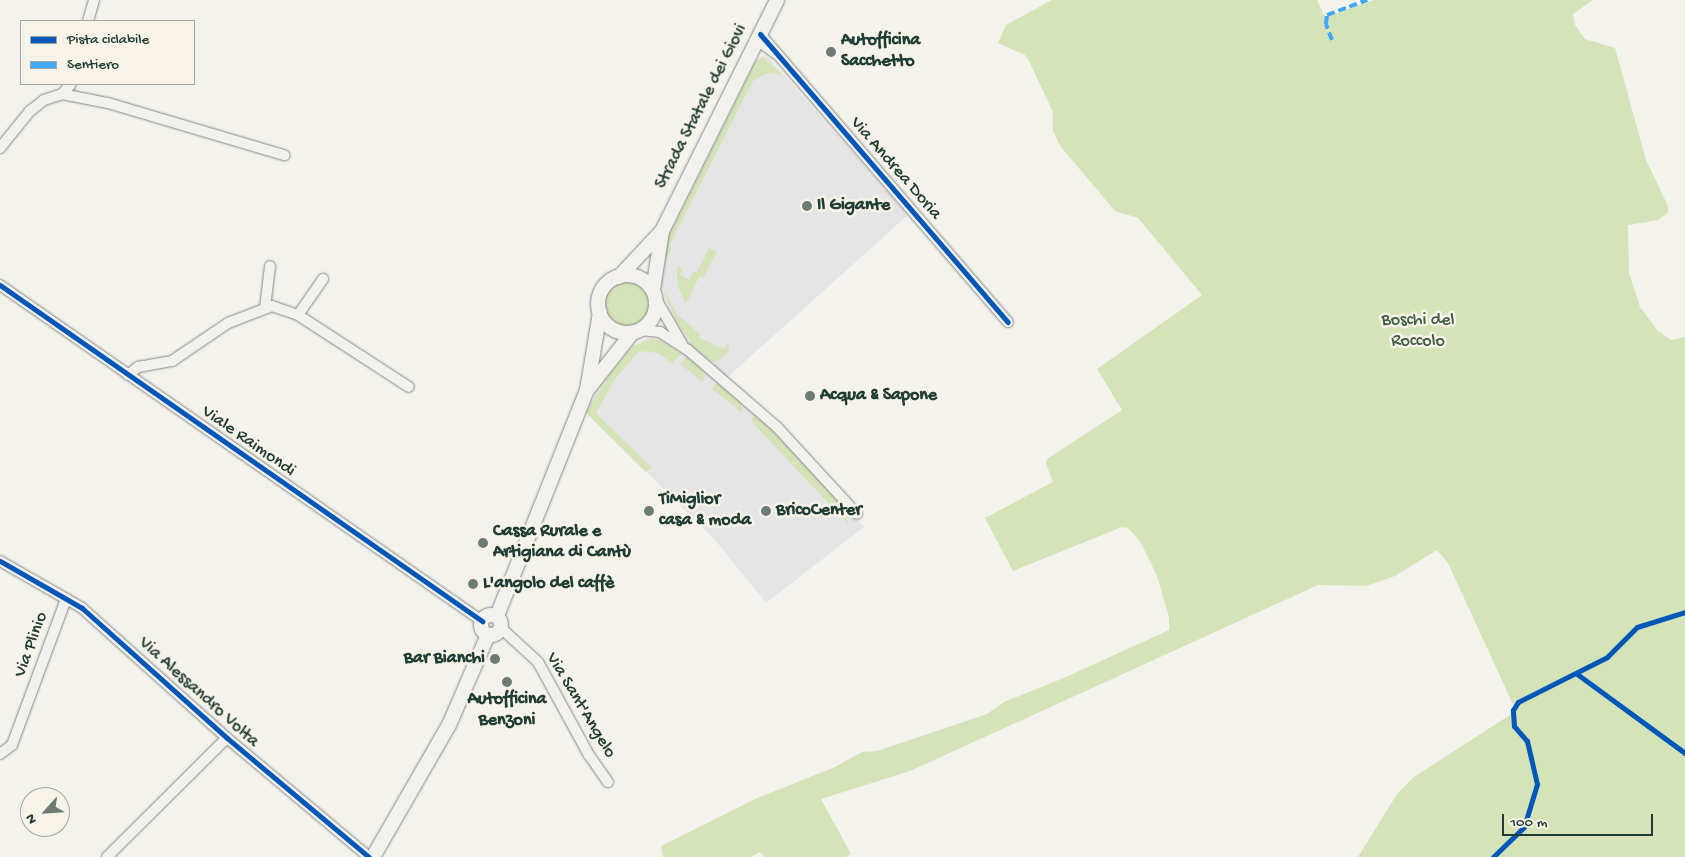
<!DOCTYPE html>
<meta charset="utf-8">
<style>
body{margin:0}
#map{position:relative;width:1685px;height:857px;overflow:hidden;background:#f4f2ec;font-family:"Gochi Hand",sans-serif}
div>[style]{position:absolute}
.built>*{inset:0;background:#e6e5e5}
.green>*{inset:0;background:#d5e3b8}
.round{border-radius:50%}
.roads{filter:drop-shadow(0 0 1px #848985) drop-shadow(0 0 1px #848985)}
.minor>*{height:10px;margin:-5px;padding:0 5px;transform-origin:5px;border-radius:5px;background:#f2f1ed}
.major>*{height:14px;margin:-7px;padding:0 7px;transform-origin:7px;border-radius:7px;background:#f2f1ed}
.major>.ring{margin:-7px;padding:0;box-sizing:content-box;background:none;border:14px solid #f2f1ed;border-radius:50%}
.quiet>*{height:4px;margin-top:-2px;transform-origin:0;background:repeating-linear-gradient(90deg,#3fa9f5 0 8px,transparent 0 12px)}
.cycleway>*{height:5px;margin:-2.5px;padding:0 2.5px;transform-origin:2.5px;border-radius:2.5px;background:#0057b8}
.dots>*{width:14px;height:14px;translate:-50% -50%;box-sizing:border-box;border:2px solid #f7f3e8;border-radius:50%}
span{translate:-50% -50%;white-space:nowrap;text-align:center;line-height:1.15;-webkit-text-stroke:5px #f7f3e8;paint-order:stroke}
.poi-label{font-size:18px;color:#1f3d34;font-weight:700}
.left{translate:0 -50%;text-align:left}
.right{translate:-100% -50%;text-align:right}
.street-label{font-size:18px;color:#1f3d34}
.park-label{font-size:18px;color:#3e5c46}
.legend{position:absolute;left:20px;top:20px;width:175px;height:65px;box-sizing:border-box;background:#f7f3e8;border:1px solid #a1aaa0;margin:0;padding:6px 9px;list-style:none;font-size:15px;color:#1f3d34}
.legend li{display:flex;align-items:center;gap:10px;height:25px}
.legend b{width:25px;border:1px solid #a1aaa0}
.north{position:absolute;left:20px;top:787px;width:50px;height:50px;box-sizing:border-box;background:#f7f3e8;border:1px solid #a1aaa0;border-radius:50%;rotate:244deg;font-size:14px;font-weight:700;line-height:20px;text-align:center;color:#1f3d34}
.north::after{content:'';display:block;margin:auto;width:18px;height:22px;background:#6a7c74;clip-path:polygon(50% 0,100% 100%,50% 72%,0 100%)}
.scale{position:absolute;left:1502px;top:814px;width:151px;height:22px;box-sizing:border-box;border:2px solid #1f3d34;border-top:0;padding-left:6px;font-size:15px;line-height:18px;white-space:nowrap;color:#1f3d34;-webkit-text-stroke:4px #f7f3e8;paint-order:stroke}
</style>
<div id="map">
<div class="built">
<div style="clip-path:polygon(762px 56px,768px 57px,908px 215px,721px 383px,763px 418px,864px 527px,766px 603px,714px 539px,586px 412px,598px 387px,632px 346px,650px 337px,673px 347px,682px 334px,669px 310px,660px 281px,668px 235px,754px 63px)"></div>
</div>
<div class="green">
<div style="clip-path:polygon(1052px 0,1317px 0,1325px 17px,1374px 0,1593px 0,1573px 14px,1575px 25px,1585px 39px,1615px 48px,1646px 160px,1668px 206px,1668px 212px,1658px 220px,1628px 225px,1629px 273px,1640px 307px,1658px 331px,1671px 340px,1685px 337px,1685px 857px,1358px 857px,1397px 794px,1414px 777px,1516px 711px,1448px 563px,1437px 550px,1395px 576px,1366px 586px,1318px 585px,910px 771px,821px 799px,851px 854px,846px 857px,764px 857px,760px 852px,750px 857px,663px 857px,661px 846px,755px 799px,835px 767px,862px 752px,877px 751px,987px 714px,1004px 702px,1066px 677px,1169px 630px,1169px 617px,1157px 576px,1140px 541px,1128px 528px,1122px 527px,1013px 571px,985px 518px,1053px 482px,1046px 464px,1047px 459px,1122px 410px,1097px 369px,1202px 295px,1138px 218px,1115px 211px,1061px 147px,1053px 131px,1053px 112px,1029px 61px,1025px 55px,998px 43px,1006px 25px)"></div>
<div style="clip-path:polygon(763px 57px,783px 75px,768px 73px,753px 81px,669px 246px,672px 248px,663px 267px,662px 255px,668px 238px,755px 63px)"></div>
<div style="clip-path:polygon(709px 248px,717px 252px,703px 278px,699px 277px,686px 304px,677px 285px,677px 266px,682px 268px,680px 275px,689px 280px,694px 271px,697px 272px)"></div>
<div class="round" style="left:605px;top:282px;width:44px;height:44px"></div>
<div style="clip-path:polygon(663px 289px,678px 315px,700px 334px,700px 338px,724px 349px,728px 343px,729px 351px,717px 362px,712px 362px,689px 344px,691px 341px,677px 322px)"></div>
<div style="clip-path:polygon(651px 339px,661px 340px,681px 354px,672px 364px,658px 353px,639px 351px,615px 379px,596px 413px,651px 467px,646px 472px,586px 413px,614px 368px,633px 346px)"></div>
<div style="clip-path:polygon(687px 356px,705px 372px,703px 382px,680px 364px)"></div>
<div style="clip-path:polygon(717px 383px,741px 401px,742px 413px,712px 389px)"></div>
<div style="clip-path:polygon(755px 416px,771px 428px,846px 509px,848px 524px,751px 421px)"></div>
</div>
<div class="roads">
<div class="minor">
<div style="left:88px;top:21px;width:22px;rotate:-74deg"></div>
<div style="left:760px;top:34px;width:380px;rotate:49.3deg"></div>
<div style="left:757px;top:40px;width:26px;rotate:36deg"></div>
<div style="left:62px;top:94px;width:13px;rotate:-48deg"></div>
<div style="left:0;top:148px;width:48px;rotate:-51deg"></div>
<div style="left:30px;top:111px;width:18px;rotate:-38deg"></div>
<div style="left:44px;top:100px;width:19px;rotate:-18deg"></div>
<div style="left:62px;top:94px;width:47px;rotate:11.1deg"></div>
<div style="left:108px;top:103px;width:184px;rotate:16.5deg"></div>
<div style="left:0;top:285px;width:588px;rotate:34.88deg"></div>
<div style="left:656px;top:299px;width:52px;rotate:60deg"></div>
<div style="left:265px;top:308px;width:42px;rotate:-83.2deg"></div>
<div style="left:298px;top:315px;width:44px;rotate:-55.2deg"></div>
<div style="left:640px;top:330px;width:20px;rotate:6deg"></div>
<div style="left:660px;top:332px;width:33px;rotate:33deg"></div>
<div style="left:688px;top:350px;width:118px;rotate:40.9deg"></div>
<div style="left:777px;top:427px;width:118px;rotate:47.4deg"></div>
<div style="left:128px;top:375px;width:13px;rotate:-39deg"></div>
<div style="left:138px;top:367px;width:35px;rotate:-10deg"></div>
<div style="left:172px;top:361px;width:68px;rotate:-34.2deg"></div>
<div style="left:228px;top:323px;width:47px;rotate:-21.1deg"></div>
<div style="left:272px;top:306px;width:28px;rotate:19deg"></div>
<div style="left:298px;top:315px;width:132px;rotate:33deg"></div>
<div style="left:0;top:561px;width:95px;rotate:29.8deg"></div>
<div style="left:82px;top:608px;width:195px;rotate:41.9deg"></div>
<div style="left:227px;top:738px;width:185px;rotate:40deg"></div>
<div style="left:501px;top:628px;width:50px;rotate:42.6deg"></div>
<div style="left:538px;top:662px;width:106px;rotate:61.3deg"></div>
<div style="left:589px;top:755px;width:33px;rotate:55deg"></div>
<div style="left:0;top:754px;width:15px;rotate:-37deg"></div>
<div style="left:12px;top:745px;width:156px;rotate:-69.7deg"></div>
<div style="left:107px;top:857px;width:169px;rotate:-44.8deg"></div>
</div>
<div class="major">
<div class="ring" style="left:598px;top:275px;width:44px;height:44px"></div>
<div style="left:619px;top:277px;width:62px;rotate:-47deg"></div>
<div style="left:653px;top:290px;width:60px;rotate:-81.3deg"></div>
<div style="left:662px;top:231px;width:258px;rotate:-63.5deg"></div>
<div style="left:588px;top:389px;width:71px;rotate:-51.8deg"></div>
<div class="ring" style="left:481px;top:615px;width:6px;height:6px"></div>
<div style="left:497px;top:616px;width:243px;rotate:-68.3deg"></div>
<div style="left:587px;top:390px;width:79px;rotate:-80.5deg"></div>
<div style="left:373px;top:857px;width:152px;rotate:-60.1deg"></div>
<div style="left:449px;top:725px;width:98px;rotate:-66.6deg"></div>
</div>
</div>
<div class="quiet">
<div style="left:1332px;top:40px;width:17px;rotate:-111deg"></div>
<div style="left:1326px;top:24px;width:9px;rotate:-84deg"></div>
<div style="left:1327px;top:15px;width:43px;rotate:-20.6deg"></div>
</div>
<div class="cycleway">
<div style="left:760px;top:34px;width:380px;rotate:49.3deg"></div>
<div style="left:0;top:285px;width:588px;rotate:34.88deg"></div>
<div style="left:0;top:561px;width:95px;rotate:29.8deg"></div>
<div style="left:82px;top:608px;width:195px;rotate:41.9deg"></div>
<div style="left:227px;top:738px;width:185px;rotate:40deg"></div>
<div style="left:1577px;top:674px;width:134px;rotate:36.2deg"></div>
<div style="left:1493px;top:857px;width:43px;rotate:-44.1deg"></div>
<div style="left:1524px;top:827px;width:45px;rotate:-73.2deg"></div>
<div style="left:1537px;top:784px;width:44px;rotate:-103.1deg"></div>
<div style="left:1527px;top:741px;width:20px;rotate:-131deg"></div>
<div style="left:1514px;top:726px;width:16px;rotate:-94deg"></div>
<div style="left:1513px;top:710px;width:9px;rotate:-58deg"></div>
<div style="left:1518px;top:702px;width:100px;rotate:-26.8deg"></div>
<div style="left:1607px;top:657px;width:42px;rotate:-45deg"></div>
<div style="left:1637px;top:627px;width:50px;rotate:-17.4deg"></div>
</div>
<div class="dots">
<div style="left:831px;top:52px;background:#6a7c74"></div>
<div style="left:807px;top:206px;background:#6a7c74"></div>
<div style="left:810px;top:396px;background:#6a7c74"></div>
<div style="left:649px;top:511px;background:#6a7c74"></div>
<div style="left:766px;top:511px;background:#6a7c74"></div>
<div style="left:483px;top:543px;background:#6a7c74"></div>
<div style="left:473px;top:584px;background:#6a7c74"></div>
<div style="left:495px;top:659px;background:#6a7c74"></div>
<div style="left:507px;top:682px;background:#6a7c74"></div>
</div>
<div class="poi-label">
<span class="left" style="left:841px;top:52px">Autofficina<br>Sacchetto</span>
<span class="left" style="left:817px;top:206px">Il Gigante</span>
<span class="left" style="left:820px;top:396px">Acqua &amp; Sapone</span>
<span class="left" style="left:659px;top:511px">TiMiglior<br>casa &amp; moda</span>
<span class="left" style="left:776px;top:511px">BricoCenter</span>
<span class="left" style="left:493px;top:543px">Cassa Rurale e<br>Artigiana di Cantù</span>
<span class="left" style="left:483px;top:584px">L'angolo del caffè</span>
<span class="right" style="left:485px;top:659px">Bar Bianchi</span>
<span style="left:507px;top:711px">Autofficina<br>Benzoni</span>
</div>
<div class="street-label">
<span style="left:702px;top:107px;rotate:-63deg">Strada Statale dei Giovi</span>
<span style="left:895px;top:169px;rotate:49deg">Via Andrea Doria</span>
<span style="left:248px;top:442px;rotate:35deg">Viale Raimondi</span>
<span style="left:32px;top:645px;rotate:-70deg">Via Plinio</span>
<span style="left:198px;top:693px;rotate:42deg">Via Alessandro Volta</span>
<span style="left:580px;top:706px;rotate:59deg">Via Sant'Angelo</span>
</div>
<div class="park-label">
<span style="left:1418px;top:332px">Boschi del<br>Roccolo</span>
</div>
<ul class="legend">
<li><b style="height:6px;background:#0057b8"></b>Pista ciclabile</li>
<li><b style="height:6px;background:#3fa9f5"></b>Sentiero</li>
</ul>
<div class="north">N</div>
<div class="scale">100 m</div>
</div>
